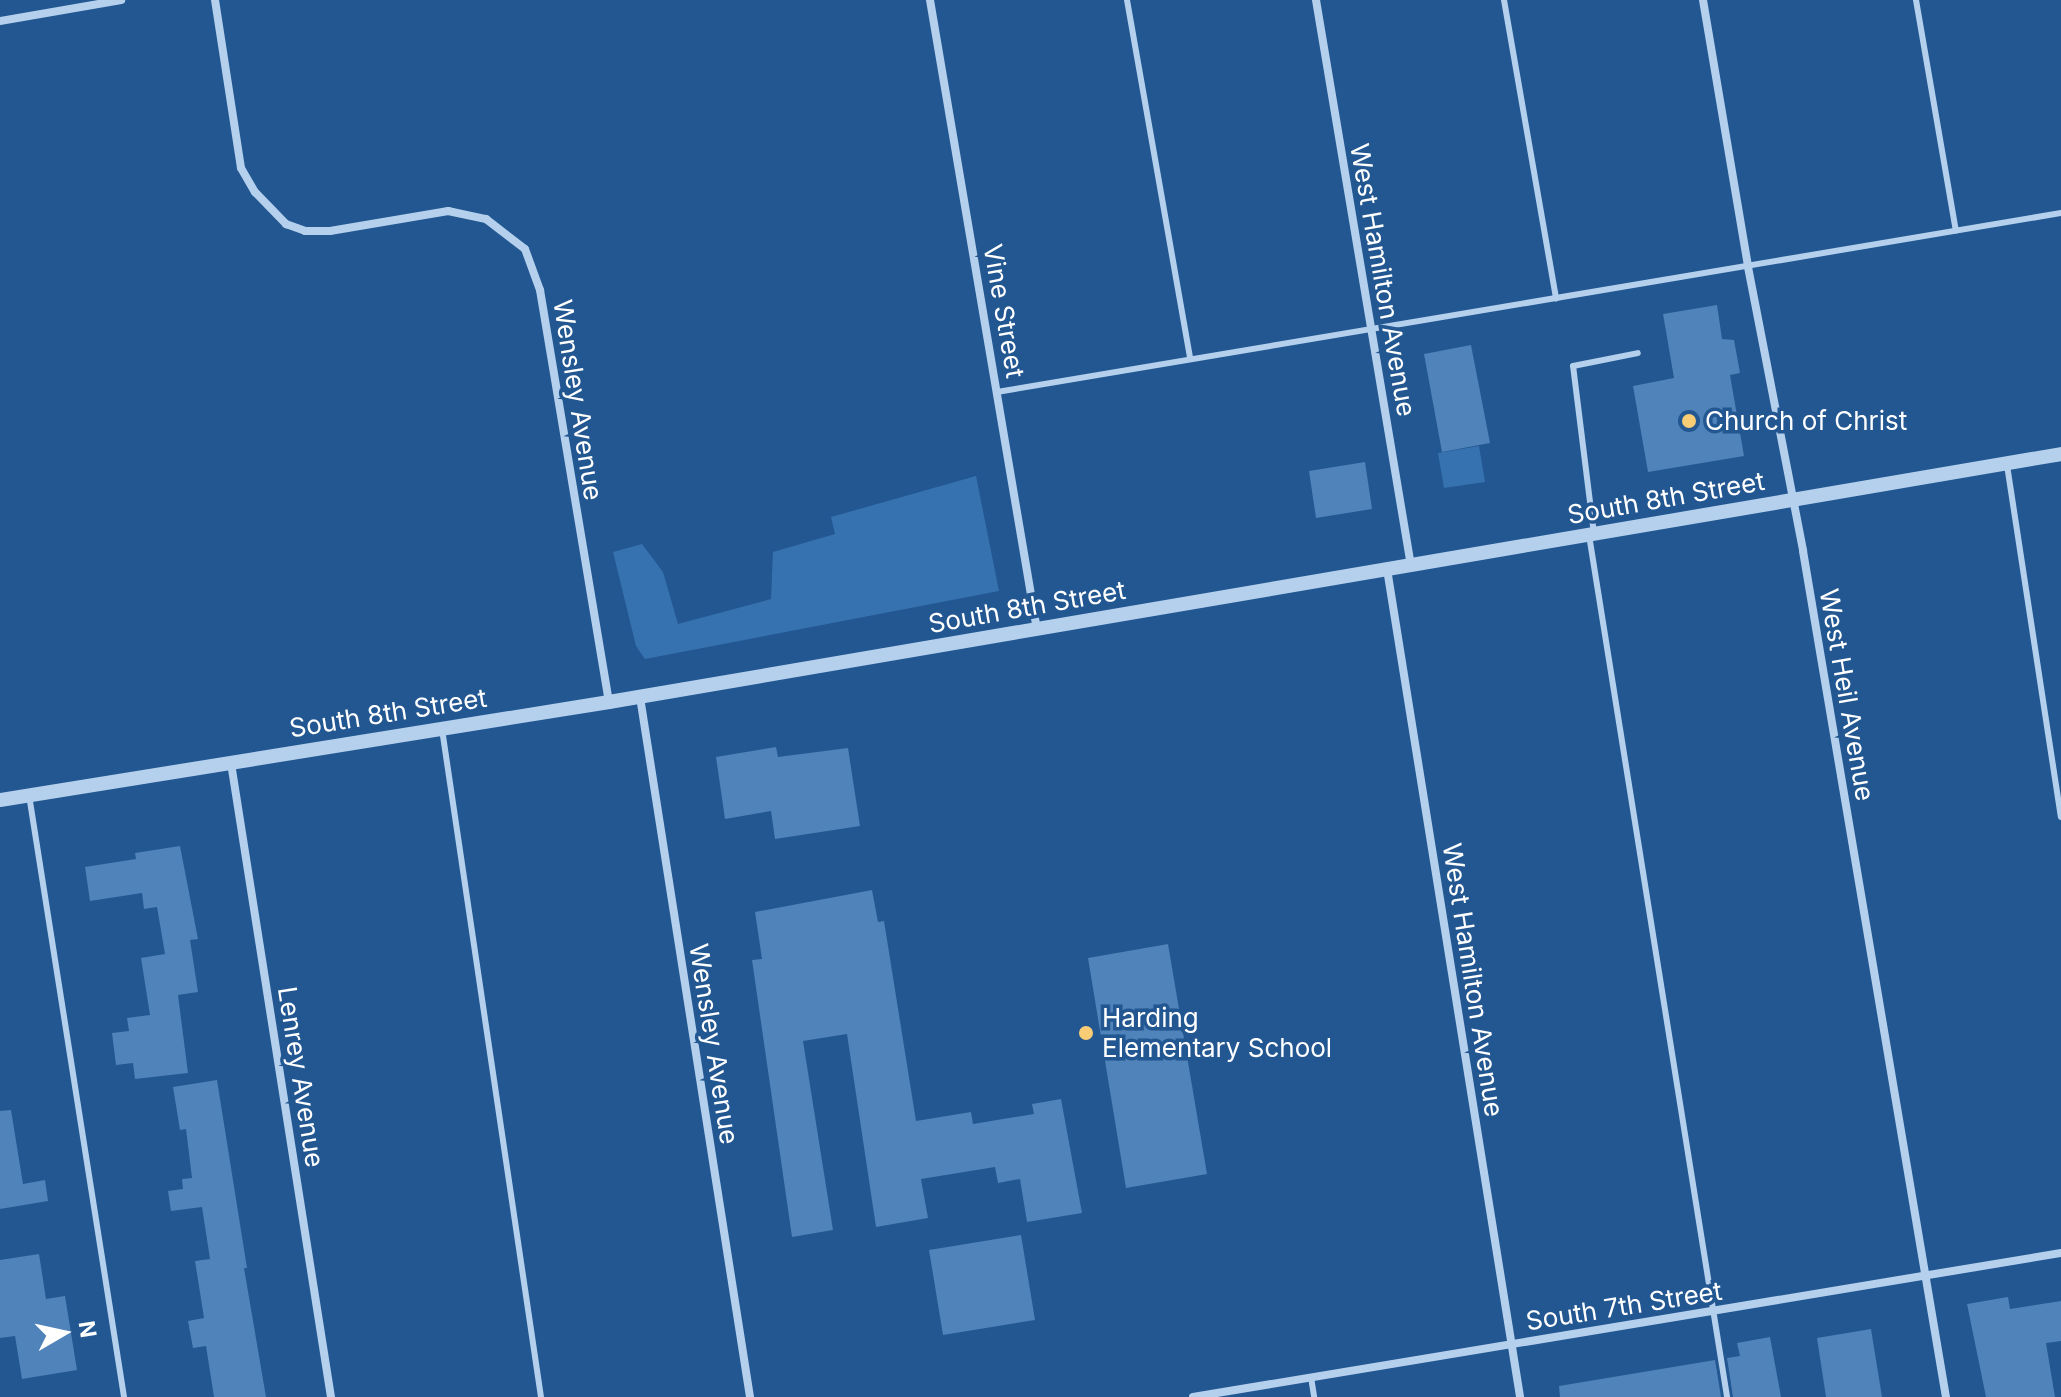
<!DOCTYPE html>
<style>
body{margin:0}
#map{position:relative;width:2061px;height:1397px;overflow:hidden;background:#225791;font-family:Inter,sans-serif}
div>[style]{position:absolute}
.green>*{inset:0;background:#3672af}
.building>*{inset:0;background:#4f83b9}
.service>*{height:6px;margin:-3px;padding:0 3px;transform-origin:3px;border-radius:3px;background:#b4d0ed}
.minor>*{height:8px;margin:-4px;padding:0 4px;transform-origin:4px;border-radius:4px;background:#b4d0ed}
.tertiary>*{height:14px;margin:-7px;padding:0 7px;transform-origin:7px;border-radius:7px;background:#b4d0ed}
.dots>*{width:22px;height:22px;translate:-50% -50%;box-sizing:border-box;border:4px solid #225791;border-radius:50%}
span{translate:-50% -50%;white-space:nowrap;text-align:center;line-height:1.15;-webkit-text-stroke:7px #225791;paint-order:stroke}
.street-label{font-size:26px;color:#fff}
.poi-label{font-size:26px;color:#fff}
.left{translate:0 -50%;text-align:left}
.north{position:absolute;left:24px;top:1293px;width:80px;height:80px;-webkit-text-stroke:6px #225791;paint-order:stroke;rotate:81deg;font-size:22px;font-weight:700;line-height:32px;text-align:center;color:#fff}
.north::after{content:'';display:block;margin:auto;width:28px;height:36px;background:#fff;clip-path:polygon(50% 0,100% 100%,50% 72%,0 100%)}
</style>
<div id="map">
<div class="green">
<div style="clip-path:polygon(1479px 446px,1485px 482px,1444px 488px,1438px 453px)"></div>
<div style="clip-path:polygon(976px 476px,999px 591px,645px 659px,636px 646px,613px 552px,642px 544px,663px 572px,678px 624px,771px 599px,773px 552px,835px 534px,831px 517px)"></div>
</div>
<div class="building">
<div style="clip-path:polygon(1717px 305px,1722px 339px,1734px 340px,1740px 373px,1730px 375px,1744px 456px,1648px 472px,1633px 386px,1674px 378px,1663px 314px)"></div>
<div style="clip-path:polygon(1471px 345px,1490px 443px,1442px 452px,1424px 354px)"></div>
<div style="clip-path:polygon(1365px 462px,1372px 509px,1316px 518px,1309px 471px)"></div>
<div style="clip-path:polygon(776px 747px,778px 757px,848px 748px,860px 826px,775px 839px,771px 811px,725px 819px,716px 757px)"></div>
<div style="clip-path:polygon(180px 846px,198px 939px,190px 940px,198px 992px,178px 995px,188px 1073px,135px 1079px,133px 1063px,116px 1065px,112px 1033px,129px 1031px,127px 1018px,150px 1015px,141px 958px,165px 954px,157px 907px,144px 909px,142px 893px,90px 901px,85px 867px,136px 859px,135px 853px)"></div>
<div style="clip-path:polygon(872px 890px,878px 922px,884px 921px,916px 1121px,971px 1112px,973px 1124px,1034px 1114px,1032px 1104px,1061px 1099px,1082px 1213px,1027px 1222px,1020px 1179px,998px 1183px,995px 1167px,921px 1179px,928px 1218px,876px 1227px,847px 1034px,803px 1041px,833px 1230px,792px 1237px,752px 960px,762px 959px,755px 912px)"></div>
<div style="clip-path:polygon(1168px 944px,1207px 1174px,1126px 1188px,1088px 958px)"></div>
<div style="clip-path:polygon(217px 1080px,247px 1268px,244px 1268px,266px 1397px,214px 1397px,206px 1346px,193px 1348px,188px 1321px,204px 1318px,195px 1261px,210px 1259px,202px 1207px,171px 1211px,168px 1191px,183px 1189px,182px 1179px,192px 1178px,186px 1129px,180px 1130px,173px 1087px)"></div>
<div style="clip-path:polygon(11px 1110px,23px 1184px,45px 1180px,48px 1201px,0 1209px,0 1111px)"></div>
<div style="clip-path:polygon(1021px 1235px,1035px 1320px,943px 1335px,929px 1250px)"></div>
<div style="clip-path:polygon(39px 1254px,46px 1299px,65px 1296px,77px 1370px,22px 1379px,15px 1336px,0 1338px,0 1260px)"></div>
<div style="clip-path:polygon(2008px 1297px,2010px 1309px,2061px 1301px,2061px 1341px,2046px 1343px,2055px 1397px,1986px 1397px,1967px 1304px)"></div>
<div style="clip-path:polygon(1871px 1329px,1882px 1397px,1826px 1397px,1817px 1338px)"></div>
<div style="clip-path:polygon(1770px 1337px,1781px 1397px,1733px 1397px,1727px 1358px,1740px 1356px,1737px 1343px)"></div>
<div style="clip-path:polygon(1715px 1360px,1721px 1397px,1560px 1397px,1559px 1386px)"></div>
</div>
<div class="service">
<div style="left:1127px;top:0;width:364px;rotate:80deg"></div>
<div style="left:1504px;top:0;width:303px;rotate:80.1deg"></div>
<div style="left:1916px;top:0;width:234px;rotate:80.2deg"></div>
<div style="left:997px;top:392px;width:1079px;rotate:-9.55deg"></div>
<div style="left:2007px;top:465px;width:356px;rotate:81.3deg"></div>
<div style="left:1594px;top:534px;width:169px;rotate:-97.1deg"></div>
<div style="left:1573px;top:366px;width:66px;rotate:-11.3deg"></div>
<div style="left:1589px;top:535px;width:873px;rotate:80.9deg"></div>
<div style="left:442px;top:729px;width:675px;rotate:81.57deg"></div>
<div style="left:29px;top:795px;width:609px;rotate:81.03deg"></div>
<div style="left:1311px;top:1377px;width:20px;rotate:81deg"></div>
</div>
<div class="minor">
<div style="left:215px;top:0;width:170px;rotate:81.2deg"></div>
<div style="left:241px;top:168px;width:28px;rotate:60deg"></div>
<div style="left:255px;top:192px;width:45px;rotate:45.9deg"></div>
<div style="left:286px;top:224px;width:20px;rotate:20deg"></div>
<div style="left:305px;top:231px;width:25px"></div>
<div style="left:330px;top:231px;width:120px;rotate:-9.6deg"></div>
<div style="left:448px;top:211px;width:39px;rotate:12deg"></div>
<div style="left:486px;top:219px;width:49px;rotate:37.6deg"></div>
<div style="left:525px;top:249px;width:44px;rotate:69.9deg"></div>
<div style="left:540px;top:290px;width:418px;rotate:80.5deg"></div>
<div style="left:930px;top:0;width:639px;rotate:80.36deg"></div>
<div style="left:1316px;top:0;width:574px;rotate:80.47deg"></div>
<div style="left:1703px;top:0;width:271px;rotate:80.4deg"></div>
<div style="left:1748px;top:267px;width:289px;rotate:79deg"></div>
<div style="left:1803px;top:551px;width:858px;rotate:80.41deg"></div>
<div style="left:0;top:21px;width:123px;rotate:-9.8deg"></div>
<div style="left:1387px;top:569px;width:839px;rotate:80.87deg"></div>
<div style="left:640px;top:697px;width:709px;rotate:81.07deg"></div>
<div style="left:231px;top:763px;width:642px;rotate:81.04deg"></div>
<div style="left:1193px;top:1397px;width:880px;rotate:-9.42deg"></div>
</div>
<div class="tertiary">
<div style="left:0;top:800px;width:617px;rotate:-9.14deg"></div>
<div style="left:609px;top:702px;width:1473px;rotate:-9.69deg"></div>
</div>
<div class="dots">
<div style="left:1689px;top:421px;background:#f9cd76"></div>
<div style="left:1086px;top:1033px;background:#f9cd76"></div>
</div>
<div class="street-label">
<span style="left:1383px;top:280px;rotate:80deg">West Hamilton Avenue</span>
<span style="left:1004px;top:311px;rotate:80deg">Vine Street</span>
<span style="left:578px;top:400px;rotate:81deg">Wensley Avenue</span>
<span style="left:1666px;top:498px;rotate:-10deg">South 8th Street</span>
<span style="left:1027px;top:607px;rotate:-10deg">South 8th Street</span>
<span style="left:1847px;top:695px;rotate:80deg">West Heil Avenue</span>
<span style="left:388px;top:713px;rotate:-9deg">South 8th Street</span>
<span style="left:1473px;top:980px;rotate:81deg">West Hamilton Avenue</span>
<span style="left:714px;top:1044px;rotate:81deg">Wensley Avenue</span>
<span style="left:301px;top:1077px;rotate:81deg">Lenrey Avenue</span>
<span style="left:1624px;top:1306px;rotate:-9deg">South 7th Street</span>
</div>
<div class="poi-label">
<span class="left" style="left:1705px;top:421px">Church of Christ</span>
<span class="left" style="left:1102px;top:1033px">Harding<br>Elementary School</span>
</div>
<div class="north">N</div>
</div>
